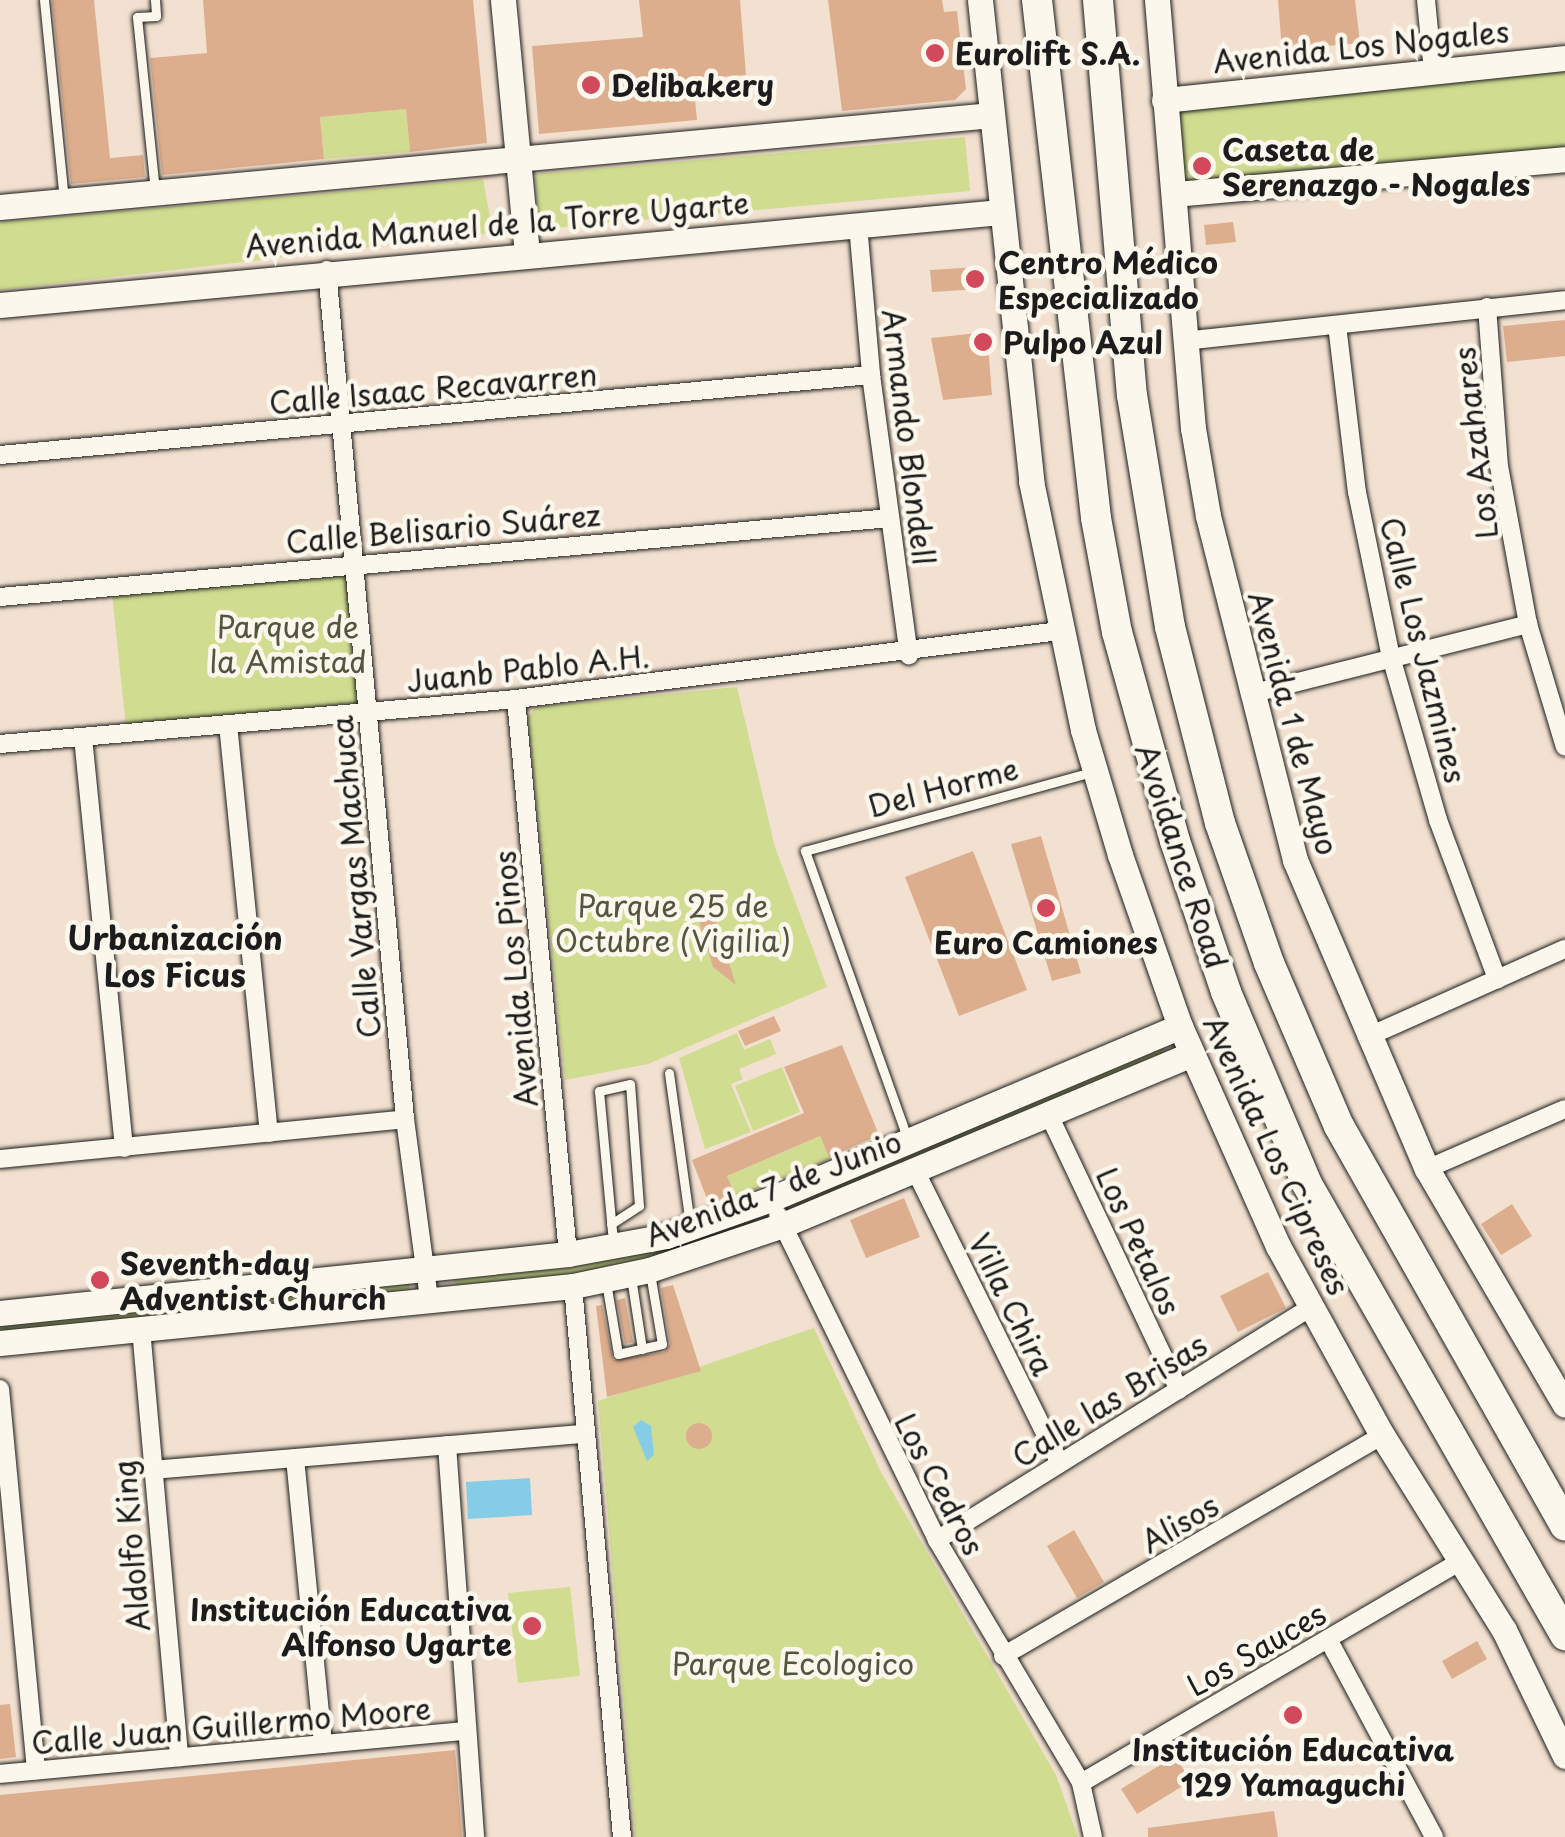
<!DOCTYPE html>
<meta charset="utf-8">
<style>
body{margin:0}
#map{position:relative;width:1565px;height:1837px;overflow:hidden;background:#f2e1d0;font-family:"Playpen Sans",sans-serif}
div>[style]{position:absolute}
.green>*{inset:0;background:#d0dc90}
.water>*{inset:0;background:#85cde6}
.building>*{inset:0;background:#ddae8e}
.round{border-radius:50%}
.roads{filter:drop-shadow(0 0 2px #1c1c1c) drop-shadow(0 0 2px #1c1c1c)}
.lane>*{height:9px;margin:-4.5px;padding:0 4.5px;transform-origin:4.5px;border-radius:4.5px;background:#fbf7ec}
.street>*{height:18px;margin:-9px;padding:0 9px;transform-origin:9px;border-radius:9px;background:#fbf7ec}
.secondary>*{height:25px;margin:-12.5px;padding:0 12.5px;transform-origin:12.5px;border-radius:12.5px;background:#fbf7ec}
.highway>*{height:30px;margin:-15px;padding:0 15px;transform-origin:15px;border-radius:15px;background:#fbf7ec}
.dots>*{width:28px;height:28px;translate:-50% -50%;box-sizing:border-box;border:5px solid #fbf7ec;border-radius:50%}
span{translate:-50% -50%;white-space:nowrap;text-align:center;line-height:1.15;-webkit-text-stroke:9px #fbf7ec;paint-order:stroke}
.street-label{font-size:30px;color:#1c1c1c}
.poi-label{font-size:30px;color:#1c1c1c;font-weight:700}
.left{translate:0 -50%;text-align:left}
.right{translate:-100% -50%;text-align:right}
.park-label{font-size:30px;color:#52563f}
.neighbourhood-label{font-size:32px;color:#1c1c1c;font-weight:700}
</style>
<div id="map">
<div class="green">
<div style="clip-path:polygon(1565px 70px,1565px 153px,1182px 187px,1176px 110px)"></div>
<div style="clip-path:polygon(406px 109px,410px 152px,324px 159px,320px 117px)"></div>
<div style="clip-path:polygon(965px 137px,970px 191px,540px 229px,535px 174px)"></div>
<div style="clip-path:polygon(483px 179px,493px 233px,0 290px,0 222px)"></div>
<div style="clip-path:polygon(349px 567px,361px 702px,126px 727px,112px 594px)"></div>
<div style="clip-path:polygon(737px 687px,775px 847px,827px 987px,648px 1064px,565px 1080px,528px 718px,535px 707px)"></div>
<div style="clip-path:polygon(737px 1033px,744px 1050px,770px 1039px,776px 1054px,739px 1069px,743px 1079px,731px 1084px,751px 1132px,705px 1149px,679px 1058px)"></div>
<div style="clip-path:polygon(1159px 1040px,1166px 1055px,800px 1210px,794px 1198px)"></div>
<div style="clip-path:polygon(782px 1067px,800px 1112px,753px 1131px,735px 1086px)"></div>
<div style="clip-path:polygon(820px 1136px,830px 1159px,735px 1197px,727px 1176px)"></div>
<div style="clip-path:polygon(754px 1214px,759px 1225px,642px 1264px,456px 1290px,454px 1278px,639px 1254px)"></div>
<div style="clip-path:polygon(410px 1280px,409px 1291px,0 1335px,0 1321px)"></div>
<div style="clip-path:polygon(814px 1328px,881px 1472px,1056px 1775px,1078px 1837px,635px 1837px,598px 1401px)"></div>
<div style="clip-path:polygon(570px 1587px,580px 1676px,518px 1683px,508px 1593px)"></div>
</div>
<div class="water">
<div style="clip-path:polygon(641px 1420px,651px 1426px,654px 1455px,647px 1461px,633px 1427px)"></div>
<div style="clip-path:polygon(530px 1478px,532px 1515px,468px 1519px,466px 1482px)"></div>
</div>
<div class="building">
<div style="clip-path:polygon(52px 0,94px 0,110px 158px,143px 155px,145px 177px,71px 184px)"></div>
<div style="clip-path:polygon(203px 0,473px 0,487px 143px,410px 152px,406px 109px,320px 117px,324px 159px,162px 175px,150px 58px,207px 53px)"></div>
<div style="clip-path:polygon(639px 0,740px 0,746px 75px,693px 79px,697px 120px,539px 134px,532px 46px,643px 37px)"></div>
<div style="clip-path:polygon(828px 0,942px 0,944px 12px,957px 11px,966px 89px,955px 100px,842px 111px)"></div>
<div style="clip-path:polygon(1278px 0,1355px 0,1360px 43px,1282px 50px)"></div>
<div style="clip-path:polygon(1192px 155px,1208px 158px,1209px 169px,1197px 176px)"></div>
<div style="clip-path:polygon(1233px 222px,1236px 242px,1206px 245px,1204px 225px)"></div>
<div style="clip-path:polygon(979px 267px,981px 289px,932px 292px,930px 270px)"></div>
<div style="clip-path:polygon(1565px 320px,1565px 356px,1507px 362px,1503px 326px)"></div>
<div style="clip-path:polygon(987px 332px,992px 395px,943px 400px,931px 338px)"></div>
<div style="clip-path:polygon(1041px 836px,1081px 973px,1052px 981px,1011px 844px)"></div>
<div style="clip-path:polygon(973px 851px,1027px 990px,959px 1016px,905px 877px)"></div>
<div style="clip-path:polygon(708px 897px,736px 985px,713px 967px,697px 914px)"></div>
<div style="clip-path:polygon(774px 1016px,781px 1031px,745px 1046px,738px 1031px)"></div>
<div style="clip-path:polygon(842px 1045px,879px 1135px,829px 1157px,820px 1136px,727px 1176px,735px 1195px,709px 1204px,692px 1160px,804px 1113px,784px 1067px)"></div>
<div style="clip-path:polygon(904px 1198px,920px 1237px,866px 1258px,850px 1220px)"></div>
<div style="clip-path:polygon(1512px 1204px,1532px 1236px,1501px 1255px,1481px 1224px)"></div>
<div style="clip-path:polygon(1268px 1272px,1286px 1308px,1238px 1332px,1220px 1296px)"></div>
<div style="clip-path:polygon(673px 1285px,701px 1371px,607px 1397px,596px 1306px,602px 1305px,613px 1360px,664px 1352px,670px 1344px,661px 1288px)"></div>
<div style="clip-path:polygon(625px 1298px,633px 1342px,625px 1344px,617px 1300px)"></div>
<div class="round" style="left:686px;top:1423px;width:26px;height:26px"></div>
<div style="clip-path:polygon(1074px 1530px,1104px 1582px,1077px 1598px,1047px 1546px)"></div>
<div style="clip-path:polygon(1477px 1641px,1487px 1659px,1452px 1679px,1442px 1661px)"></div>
<div style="clip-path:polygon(10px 1704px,16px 1757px,0 1759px,0 1705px)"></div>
<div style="clip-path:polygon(455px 1750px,462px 1837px,0 1837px,0 1795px)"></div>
<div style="clip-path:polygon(1175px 1756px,1191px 1781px,1137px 1814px,1121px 1789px)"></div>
<div style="clip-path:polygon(1274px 1811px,1278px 1837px,1148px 1837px,1148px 1828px)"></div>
</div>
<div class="roads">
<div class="lane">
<div style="left:44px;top:0;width:200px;rotate:84.3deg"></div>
<div style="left:155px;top:0;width:16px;rotate:86deg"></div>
<div style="left:156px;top:16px;width:19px;rotate:177deg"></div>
<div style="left:137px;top:17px;width:174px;rotate:84.1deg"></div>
<div style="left:669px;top:1073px;width:153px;rotate:82.1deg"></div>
<div style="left:908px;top:1140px;width:307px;rotate:-109.6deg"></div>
<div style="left:805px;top:851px;width:298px;rotate:-15.4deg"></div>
<div style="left:611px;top:1224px;width:33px;rotate:-33deg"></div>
<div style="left:639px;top:1206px;width:122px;rotate:-94.2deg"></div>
<div style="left:630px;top:1084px;width:32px;rotate:167deg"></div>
<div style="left:599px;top:1091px;width:141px;rotate:84.7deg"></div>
<div style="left:612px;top:1231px;width:11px;rotate:75deg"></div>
<div style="left:631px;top:1277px;width:73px;rotate:81.3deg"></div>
<div style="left:606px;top:1282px;width:73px;rotate:80.5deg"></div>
<div style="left:618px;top:1354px;width:45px;rotate:-12.8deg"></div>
<div style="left:662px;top:1344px;width:72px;rotate:-99.6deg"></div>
</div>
<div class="street">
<div style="left:1426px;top:0;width:71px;rotate:84.4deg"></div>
<div style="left:858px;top:225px;width:151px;rotate:85deg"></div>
<div style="left:871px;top:375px;width:283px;rotate:82.3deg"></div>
<div style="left:327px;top:270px;width:853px;rotate:84.75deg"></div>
<div style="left:405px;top:1119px;width:181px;rotate:82.4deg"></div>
<div style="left:1487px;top:307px;width:159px;rotate:85.7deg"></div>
<div style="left:1499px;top:466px;width:161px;rotate:79.6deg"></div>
<div style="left:1528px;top:624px;width:128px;rotate:73.3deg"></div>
<div style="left:1337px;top:325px;width:168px;rotate:83.2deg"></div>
<div style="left:1357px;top:492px;width:168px;rotate:78.4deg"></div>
<div style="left:1391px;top:657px;width:170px;rotate:73.9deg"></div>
<div style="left:1438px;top:820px;width:170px;rotate:69.6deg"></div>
<div style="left:1183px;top:341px;width:384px;rotate:-6.1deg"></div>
<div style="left:0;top:455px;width:875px;rotate:-5.25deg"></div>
<div style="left:0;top:597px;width:893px;rotate:-5.07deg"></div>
<div style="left:1250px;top:694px;width:287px;rotate:-14.1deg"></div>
<div style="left:516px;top:699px;width:557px;rotate:84.65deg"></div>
<div style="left:228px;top:724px;width:411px;rotate:84.3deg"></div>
<div style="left:83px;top:737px;width:413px;rotate:84.3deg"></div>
<div style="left:0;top:744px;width:518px;rotate:-4.98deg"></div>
<div style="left:516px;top:699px;width:548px;rotate:-7.13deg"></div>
<div style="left:1367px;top:1037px;width:217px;rotate:-24deg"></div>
<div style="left:1049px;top:1115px;width:304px;rotate:64.7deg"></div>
<div style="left:0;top:1159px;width:407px;rotate:-5.6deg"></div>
<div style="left:1427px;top:1169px;width:150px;rotate:-23.5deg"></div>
<div style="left:915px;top:1170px;width:327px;rotate:63.7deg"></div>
<div style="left:778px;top:1215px;width:362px;rotate:63.9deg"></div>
<div style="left:937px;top:1540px;width:282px;rotate:59.3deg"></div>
<div style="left:1081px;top:1783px;width:55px;rotate:77.5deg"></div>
<div style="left:573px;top:1286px;width:553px;rotate:84.92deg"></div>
<div style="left:141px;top:1329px;width:430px;rotate:84.9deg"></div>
<div style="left:0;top:1389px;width:383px;rotate:84.6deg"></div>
<div style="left:447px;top:1445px;width:393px;rotate:85.9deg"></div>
<div style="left:295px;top:1458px;width:287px;rotate:84.4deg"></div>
<div style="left:152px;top:1470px;width:431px;rotate:-4.8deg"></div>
<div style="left:937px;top:1540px;width:441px;rotate:-31.9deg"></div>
<div style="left:1328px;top:1639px;width:225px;rotate:61.8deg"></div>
<div style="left:1003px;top:1656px;width:439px;rotate:-30.2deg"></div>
<div style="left:0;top:1774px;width:469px;rotate:-5.3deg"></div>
<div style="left:1081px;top:1783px;width:438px;rotate:-30.3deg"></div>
</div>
<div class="secondary">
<div style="left:503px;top:0;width:255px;rotate:84.6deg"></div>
<div style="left:980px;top:0;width:484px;rotate:83.9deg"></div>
<div style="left:1031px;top:481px;width:254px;rotate:78.2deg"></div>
<div style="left:1083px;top:730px;width:130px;rotate:73.5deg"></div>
<div style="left:1120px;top:855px;width:181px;rotate:70.7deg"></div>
<div style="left:1180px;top:1026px;width:241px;rotate:66deg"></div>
<div style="left:1278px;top:1246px;width:216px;rotate:61.2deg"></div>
<div style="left:1382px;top:1435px;width:230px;rotate:58deg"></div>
<div style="left:1504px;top:1630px;width:140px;rotate:64.2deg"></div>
<div style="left:1157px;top:0;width:430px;rotate:85.2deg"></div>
<div style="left:1193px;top:428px;width:89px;rotate:80.3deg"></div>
<div style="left:1208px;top:516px;width:355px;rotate:75.8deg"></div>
<div style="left:1295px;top:860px;width:336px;rotate:66.9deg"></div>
<div style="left:1427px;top:1169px;width:273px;rotate:59.7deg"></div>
<div style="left:1164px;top:100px;width:403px;rotate:-6deg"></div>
<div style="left:1175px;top:194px;width:392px;rotate:-5.1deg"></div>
<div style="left:0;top:207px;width:996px;rotate:-5.3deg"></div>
<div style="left:0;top:305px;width:1005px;rotate:-5.31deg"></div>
<div style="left:0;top:1313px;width:571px;rotate:-5.93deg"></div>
<div style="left:568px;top:1254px;width:100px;rotate:-10.4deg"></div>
<div style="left:666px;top:1236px;width:111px;rotate:-19.4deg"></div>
<div style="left:771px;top:1199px;width:444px;rotate:-22.9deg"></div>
<div style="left:0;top:1343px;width:576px;rotate:-5.68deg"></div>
<div style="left:573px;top:1286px;width:78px;rotate:-11.9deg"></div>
<div style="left:649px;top:1270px;width:141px;rotate:-18.6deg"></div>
<div style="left:783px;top:1225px;width:442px;rotate:-22.7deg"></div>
</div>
<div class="highway">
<div style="left:1037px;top:0;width:521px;rotate:83.5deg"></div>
<div style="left:1096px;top:518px;width:116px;rotate:79.6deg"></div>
<div style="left:1117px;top:632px;width:217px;rotate:74.5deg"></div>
<div style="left:1175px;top:841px;width:159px;rotate:71.3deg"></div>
<div style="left:1226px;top:992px;width:208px;rotate:67.1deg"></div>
<div style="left:1307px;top:1184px;width:520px;rotate:60.23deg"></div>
<div style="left:1098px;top:0;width:396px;rotate:85.1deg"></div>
<div style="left:1132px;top:395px;width:235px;rotate:80.7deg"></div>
<div style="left:1170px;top:627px;width:202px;rotate:75.7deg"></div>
<div style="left:1220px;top:823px;width:148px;rotate:70.7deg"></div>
<div style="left:1269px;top:963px;width:177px;rotate:66.8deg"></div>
<div style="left:1339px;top:1126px;width:459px;rotate:60.5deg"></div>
</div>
</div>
<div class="dots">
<div style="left:935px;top:53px;background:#d1495b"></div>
<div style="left:591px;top:85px;background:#d1495b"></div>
<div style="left:1202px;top:166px;background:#d1495b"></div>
<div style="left:975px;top:279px;background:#d1495b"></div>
<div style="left:983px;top:342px;background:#d1495b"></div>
<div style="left:1046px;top:908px;background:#d1495b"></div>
<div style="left:100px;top:1280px;background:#d1495b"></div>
<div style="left:532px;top:1626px;background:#d1495b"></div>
<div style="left:1293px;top:1715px;background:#d1495b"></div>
</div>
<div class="street-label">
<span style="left:1361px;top:46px;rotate:-6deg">Avenida Los Nogales</span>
<span style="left:497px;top:224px;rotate:-5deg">Avenida Manuel de la Torre Ugarte</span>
<span style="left:433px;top:388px;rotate:-5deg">Calle Isaac Recavarren</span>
<span style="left:909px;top:437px;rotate:83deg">Armando Blondell</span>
<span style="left:1475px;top:443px;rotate:-97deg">Los Azahares</span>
<span style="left:443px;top:528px;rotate:-5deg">Calle Belisario Suárez</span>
<span style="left:1424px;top:650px;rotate:76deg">Calle Los Jazmines</span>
<span style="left:528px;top:668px;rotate:-6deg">Juanb Pablo A.H.</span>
<span style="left:1294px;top:723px;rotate:75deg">Avenida 1 de Mayo</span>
<span style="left:943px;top:787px;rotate:-15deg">Del Horme</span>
<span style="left:1182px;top:856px;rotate:72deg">Avoidance Road</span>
<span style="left:355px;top:877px;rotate:-95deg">Calle Vargas Machuca</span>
<span style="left:515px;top:979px;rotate:-95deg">Avenida Los Pinos</span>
<span style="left:1277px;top:1155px;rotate:65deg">Avenida Los Cipreses</span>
<span style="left:773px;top:1188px;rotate:-21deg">Avenida 7 de Junio</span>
<span style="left:1139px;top:1241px;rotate:65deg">Los Petalos</span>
<span style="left:1012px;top:1304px;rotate:64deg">Villa Chira</span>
<span style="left:1109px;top:1400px;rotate:-32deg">Calle las Brisas</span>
<span style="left:940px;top:1484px;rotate:62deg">Los Cedros</span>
<span style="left:1179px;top:1523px;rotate:-30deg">Alisos</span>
<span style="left:131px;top:1546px;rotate:-95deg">Aldolfo King</span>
<span style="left:1256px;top:1649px;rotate:-30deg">Los Sauces</span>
<span style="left:231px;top:1725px;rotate:-5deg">Calle Juan Guillermo Moore</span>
</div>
<div class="poi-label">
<span class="left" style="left:955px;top:53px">Eurolift S.A.</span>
<span class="left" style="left:611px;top:85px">Delibakery</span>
<span class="left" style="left:1222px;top:166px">Caseta de<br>Serenazgo - Nogales</span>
<span class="left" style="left:998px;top:279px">Centro Médico<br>Especializado</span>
<span class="left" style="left:1003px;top:342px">Pulpo Azul</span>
<span style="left:1046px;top:942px">Euro Camiones</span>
<span class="left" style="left:120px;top:1280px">Seventh-day<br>Adventist Church</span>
<span class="right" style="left:512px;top:1626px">Institución Educativa<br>Alfonso Ugarte</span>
<span style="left:1293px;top:1766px">Institución Educativa<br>129 Yamaguchi</span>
</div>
<div class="park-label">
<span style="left:288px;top:643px">Parque de<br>la Amistad</span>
<span style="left:673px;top:922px">Parque 25 de<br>Octubre (Vigilia)</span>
<span style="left:793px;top:1663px">Parque Ecologico</span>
</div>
<div class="neighbourhood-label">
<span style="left:175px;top:956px">Urbanización<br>Los Ficus</span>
</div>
</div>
